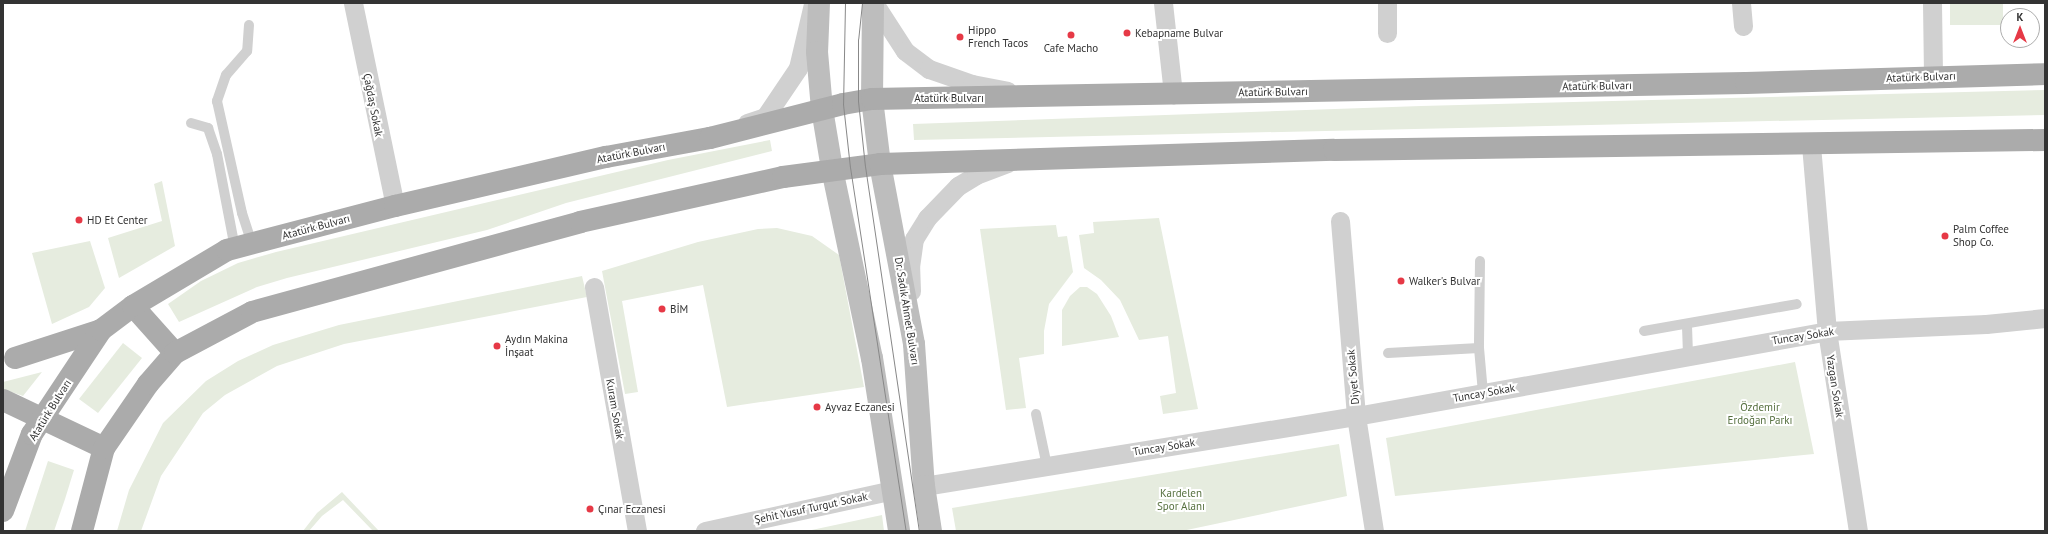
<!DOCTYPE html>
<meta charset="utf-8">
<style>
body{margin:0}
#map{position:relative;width:2048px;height:534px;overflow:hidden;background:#fff;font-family:"PT Sans",sans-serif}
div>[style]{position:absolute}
.green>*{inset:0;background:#e6ecdf}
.lane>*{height:10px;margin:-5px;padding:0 5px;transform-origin:5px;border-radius:5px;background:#d0d0d0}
.street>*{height:19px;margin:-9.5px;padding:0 9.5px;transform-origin:9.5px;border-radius:9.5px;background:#d0d0d0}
.secondary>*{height:22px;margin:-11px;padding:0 11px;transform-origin:11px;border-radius:11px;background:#bdbdbd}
.primary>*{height:22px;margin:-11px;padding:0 11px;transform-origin:11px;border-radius:11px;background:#ababab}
.tram>*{height:1px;margin:-0.5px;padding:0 0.5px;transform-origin:0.5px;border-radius:0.5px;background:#888}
.dots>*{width:11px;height:11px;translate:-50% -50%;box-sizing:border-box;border:2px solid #fff;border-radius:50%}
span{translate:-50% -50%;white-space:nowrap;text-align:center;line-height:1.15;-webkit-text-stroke:4px #fff;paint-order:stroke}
.poi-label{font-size:11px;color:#333}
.left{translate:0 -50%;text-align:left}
.street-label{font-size:11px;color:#333}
.park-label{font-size:11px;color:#56703f}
.frame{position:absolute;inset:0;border:4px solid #333;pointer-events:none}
.north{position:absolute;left:2000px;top:8px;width:40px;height:40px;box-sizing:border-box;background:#fff;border:1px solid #adadad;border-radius:50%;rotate:0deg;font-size:11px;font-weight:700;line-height:16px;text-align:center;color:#333}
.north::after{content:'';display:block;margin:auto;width:14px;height:18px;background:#e63946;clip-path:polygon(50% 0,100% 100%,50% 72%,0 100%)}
</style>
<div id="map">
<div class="green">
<div style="clip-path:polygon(1950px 3px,2003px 3px,2003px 25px,1950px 25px)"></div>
<div style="clip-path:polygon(2045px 90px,2045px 115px,914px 140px,913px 124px,1421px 106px)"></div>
<div style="clip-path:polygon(770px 140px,772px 151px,566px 203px,487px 230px,287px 278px,257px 287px,179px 322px,168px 304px,201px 281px,238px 263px,276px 252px,668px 160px)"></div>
<div style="clip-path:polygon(162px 181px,175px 246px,119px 278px,108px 238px,162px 221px,154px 184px)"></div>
<div style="clip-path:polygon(1159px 218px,1198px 409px,1163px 414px,1160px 396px,1176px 393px,1168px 336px,1139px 340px,1120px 300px,1101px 280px,1084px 268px,1079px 235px,1094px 233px,1093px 222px)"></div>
<div style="clip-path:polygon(1056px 225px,1058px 237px,1067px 236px,1073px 272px,1049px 304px,1044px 331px,1044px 354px,1019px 358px,1026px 408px,1006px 410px,980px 229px)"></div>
<div style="clip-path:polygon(777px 228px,812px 236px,839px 255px,864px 387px,727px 407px,703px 285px,622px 301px,638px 392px,625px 394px,602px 271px,698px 242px,758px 229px)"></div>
<div style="clip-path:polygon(90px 241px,105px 288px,89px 307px,52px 324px,32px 253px)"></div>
<div style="clip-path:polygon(582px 276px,587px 297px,344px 344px,277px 366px,225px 395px,203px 413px,161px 476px,141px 531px,117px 531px,129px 490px,163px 423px,206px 381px,238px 361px,273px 345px,339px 325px)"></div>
<div style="clip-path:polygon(1080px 287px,1087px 287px,1097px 294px,1111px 316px,1119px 337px,1062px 346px,1062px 310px,1070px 296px)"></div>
<div style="clip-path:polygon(123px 343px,142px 358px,98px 413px,79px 399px)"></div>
<div style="clip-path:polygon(1795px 362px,1814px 454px,1395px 496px,1386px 438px)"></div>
<div style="clip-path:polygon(42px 372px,23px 396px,3px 389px,3px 382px)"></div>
<div style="clip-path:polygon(1339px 444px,1347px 496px,1182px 531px,956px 531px,952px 508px)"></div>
<div style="clip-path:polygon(48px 461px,74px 470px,65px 499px,54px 531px,25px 531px)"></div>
<div style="clip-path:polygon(342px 492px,379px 531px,373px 531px,343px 500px,322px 516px,309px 531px,303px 531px,317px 513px)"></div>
<div style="clip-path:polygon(882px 515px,884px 531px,807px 531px)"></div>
</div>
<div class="lane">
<div style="left:249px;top:25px;width:26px;rotate:94deg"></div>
<div style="left:247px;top:51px;width:32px;rotate:131deg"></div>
<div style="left:226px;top:75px;width:28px;rotate:109deg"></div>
<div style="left:217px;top:101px;width:115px;rotate:77.4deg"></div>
<div style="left:242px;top:213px;width:33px;rotate:72deg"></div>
<div style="left:191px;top:123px;width:18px;rotate:16deg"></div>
<div style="left:208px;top:128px;width:28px;rotate:71deg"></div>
<div style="left:217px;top:154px;width:96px;rotate:79.2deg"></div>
<div style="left:1480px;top:261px;width:87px;rotate:90.7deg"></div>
<div style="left:1479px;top:348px;width:45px;rotate:84.9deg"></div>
<div style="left:1687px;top:326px;width:30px;rotate:88deg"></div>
<div style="left:1644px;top:331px;width:155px;rotate:-10deg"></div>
<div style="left:1388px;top:353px;width:91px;rotate:-3.1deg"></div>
<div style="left:1036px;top:414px;width:53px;rotate:78.1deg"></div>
</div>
<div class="street">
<div style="left:353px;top:3px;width:207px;rotate:78.3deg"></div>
<div style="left:874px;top:3px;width:57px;rotate:57.1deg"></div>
<div style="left:905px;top:51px;width:30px;rotate:37deg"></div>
<div style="left:929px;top:69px;width:46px;rotate:19.2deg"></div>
<div style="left:972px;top:84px;width:36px;rotate:11deg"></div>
<div style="left:1163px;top:3px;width:92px;rotate:83.7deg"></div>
<div style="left:1387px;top:3px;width:30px;rotate:90deg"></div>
<div style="left:1741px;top:3px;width:23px;rotate:85deg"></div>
<div style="left:1932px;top:3px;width:73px;rotate:89.2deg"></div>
<div style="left:747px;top:123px;width:19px;rotate:-18deg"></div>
<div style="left:765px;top:117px;width:59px;rotate:-56deg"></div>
<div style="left:798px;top:68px;width:66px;rotate:-76.8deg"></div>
<div style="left:1811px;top:145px;width:187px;rotate:85.1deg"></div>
<div style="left:1827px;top:331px;width:202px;rotate:81.2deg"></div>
<div style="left:1340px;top:221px;width:196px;rotate:85.3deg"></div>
<div style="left:1356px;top:416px;width:116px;rotate:81.1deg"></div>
<div style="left:594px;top:287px;width:248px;rotate:80deg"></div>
<div style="left:911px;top:291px;width:24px;rotate:-92deg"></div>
<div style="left:910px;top:267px;width:28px;rotate:-82deg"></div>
<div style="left:914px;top:239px;width:25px;rotate:-58deg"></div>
<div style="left:927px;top:218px;width:45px;rotate:-45.9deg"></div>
<div style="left:958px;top:186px;width:21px;rotate:-31deg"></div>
<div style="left:976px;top:175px;width:34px;rotate:-21deg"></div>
<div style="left:924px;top:486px;width:438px;rotate:-9.2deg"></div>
<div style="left:1356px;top:416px;width:479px;rotate:-10.2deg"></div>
<div style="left:1827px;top:331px;width:159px;rotate:-2.5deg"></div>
<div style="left:1986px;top:324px;width:59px;rotate:-5.8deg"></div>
<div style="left:705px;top:531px;width:192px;rotate:-12.3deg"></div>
</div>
<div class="secondary">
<div style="left:819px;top:3px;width:49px;rotate:92.3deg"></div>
<div style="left:817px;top:52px;width:57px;rotate:85deg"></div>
<div style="left:822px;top:109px;width:61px;rotate:80.5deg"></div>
<div style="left:832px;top:169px;width:193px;rotate:78.1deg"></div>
<div style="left:872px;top:358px;width:175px;rotate:81.1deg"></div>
<div style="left:873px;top:3px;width:96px;rotate:90.6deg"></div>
<div style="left:872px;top:99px;width:65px;rotate:83deg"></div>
<div style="left:880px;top:164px;width:183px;rotate:79.3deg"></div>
<div style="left:914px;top:344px;width:142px;rotate:86deg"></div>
<div style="left:924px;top:486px;width:46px;rotate:81.2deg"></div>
</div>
<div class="primary">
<div style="left:133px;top:306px;width:63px;rotate:48.2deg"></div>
<div style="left:15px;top:358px;width:90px;rotate:-18deg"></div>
<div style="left:3px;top:400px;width:112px;rotate:25.4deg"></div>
<div style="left:3px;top:511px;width:82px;rotate:-69.4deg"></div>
<div style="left:32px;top:434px;width:125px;rotate:-56.4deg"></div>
<div style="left:101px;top:330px;width:40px;rotate:-37deg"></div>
<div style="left:133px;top:306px;width:109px;rotate:-30.8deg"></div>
<div style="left:227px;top:250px;width:174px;rotate:-14.7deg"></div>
<div style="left:395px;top:206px;width:217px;rotate:-13.1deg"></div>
<div style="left:606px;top:157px;width:106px;rotate:-10.4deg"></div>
<div style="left:710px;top:138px;width:137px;rotate:-14.3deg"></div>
<div style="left:843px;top:104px;width:29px;rotate:-10deg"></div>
<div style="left:872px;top:99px;width:874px;rotate:-1.05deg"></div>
<div style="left:1746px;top:83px;width:299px;rotate:-1.7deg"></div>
<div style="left:82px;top:531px;width:86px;rotate:-75.2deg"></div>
<div style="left:104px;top:448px;width:78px;rotate:-55.5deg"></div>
<div style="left:148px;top:384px;width:41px;rotate:-48.9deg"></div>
<div style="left:175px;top:353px;width:87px;rotate:-28deg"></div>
<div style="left:252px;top:312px;width:340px;rotate:-15.3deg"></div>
<div style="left:580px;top:222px;width:208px;rotate:-12.5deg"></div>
<div style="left:783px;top:177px;width:98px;rotate:-7.6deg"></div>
<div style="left:880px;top:164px;width:454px;rotate:-1.8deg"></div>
<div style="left:1334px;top:150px;width:711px;rotate:-0.81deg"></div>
</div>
<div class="tram">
<div style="left:845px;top:3px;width:101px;rotate:91.1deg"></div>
<div style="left:843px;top:104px;width:63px;rotate:83.7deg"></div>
<div style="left:850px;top:167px;width:368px;rotate:81.3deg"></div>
<div style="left:862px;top:3px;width:36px;rotate:96deg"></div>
<div style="left:858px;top:39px;width:62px;rotate:90deg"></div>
<div style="left:858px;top:101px;width:65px;rotate:83.9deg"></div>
<div style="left:865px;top:166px;width:369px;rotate:81.6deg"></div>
</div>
<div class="dots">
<div style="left:1127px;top:33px;background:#e63946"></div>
<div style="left:1071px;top:35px;background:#e63946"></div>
<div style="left:960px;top:37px;background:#e63946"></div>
<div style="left:79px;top:220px;background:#e63946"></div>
<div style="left:1945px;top:236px;background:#e63946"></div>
<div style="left:1401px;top:281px;background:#e63946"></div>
<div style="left:662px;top:309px;background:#e63946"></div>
<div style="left:497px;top:346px;background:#e63946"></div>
<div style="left:817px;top:407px;background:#e63946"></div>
<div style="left:590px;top:509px;background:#e63946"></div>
</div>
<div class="poi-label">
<span class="left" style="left:968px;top:37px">Hippo<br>French Tacos</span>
<span class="left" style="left:1135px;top:33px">Kebapname Bulvar</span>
<span style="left:1071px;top:48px">Cafe Macho</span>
<span class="left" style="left:87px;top:220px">HD Et Center</span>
<span class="left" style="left:1953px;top:236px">Palm Coffee<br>Shop Co.</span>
<span class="left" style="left:1409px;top:281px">Walker's Bulvar</span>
<span class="left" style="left:670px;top:309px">BİM</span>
<span class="left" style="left:505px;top:346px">Aydın Makina<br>İnşaat</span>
<span class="left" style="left:825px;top:407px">Ayvaz Eczanesi</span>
<span class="left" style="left:598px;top:509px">Çınar Eczanesi</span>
</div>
<div class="street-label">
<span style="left:1921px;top:77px;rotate:-2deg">Atatürk Bulvarı</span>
<span style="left:1597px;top:86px;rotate:-1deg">Atatürk Bulvarı</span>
<span style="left:1273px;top:92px;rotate:-1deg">Atatürk Bulvarı</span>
<span style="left:949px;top:98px">Atatürk Bulvarı</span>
<span style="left:373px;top:105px;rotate:79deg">Çağdaş Sokak</span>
<span style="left:631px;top:153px;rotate:-11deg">Atatürk Bulvarı</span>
<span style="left:316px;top:227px;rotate:-15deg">Atatürk Bulvarı</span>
<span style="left:907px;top:311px;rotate:81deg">Dr. Sadık Ahmet Bulvarı</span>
<span style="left:1803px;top:336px;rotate:-9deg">Tuncay Sokak</span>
<span style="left:1353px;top:377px;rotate:-95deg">Diyet Sokak</span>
<span style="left:1835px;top:386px;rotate:81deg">Yazgan Sokak</span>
<span style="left:1484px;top:393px;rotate:-10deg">Tuncay Sokak</span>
<span style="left:615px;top:409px;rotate:80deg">Kuram Sokak</span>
<span style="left:50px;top:410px;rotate:-58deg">Atatürk Bulvarı</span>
<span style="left:1164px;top:447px;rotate:-9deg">Tuncay Sokak</span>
<span style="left:811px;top:508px;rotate:-12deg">Şehit Yusuf Turgut Sokak</span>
</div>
<div class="park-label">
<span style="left:1760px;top:414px">Özdemir<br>Erdoğan Parkı</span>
<span style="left:1181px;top:500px">Kardelen<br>Spor Alanı</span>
</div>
<div class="frame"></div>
<div class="north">K</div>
</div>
